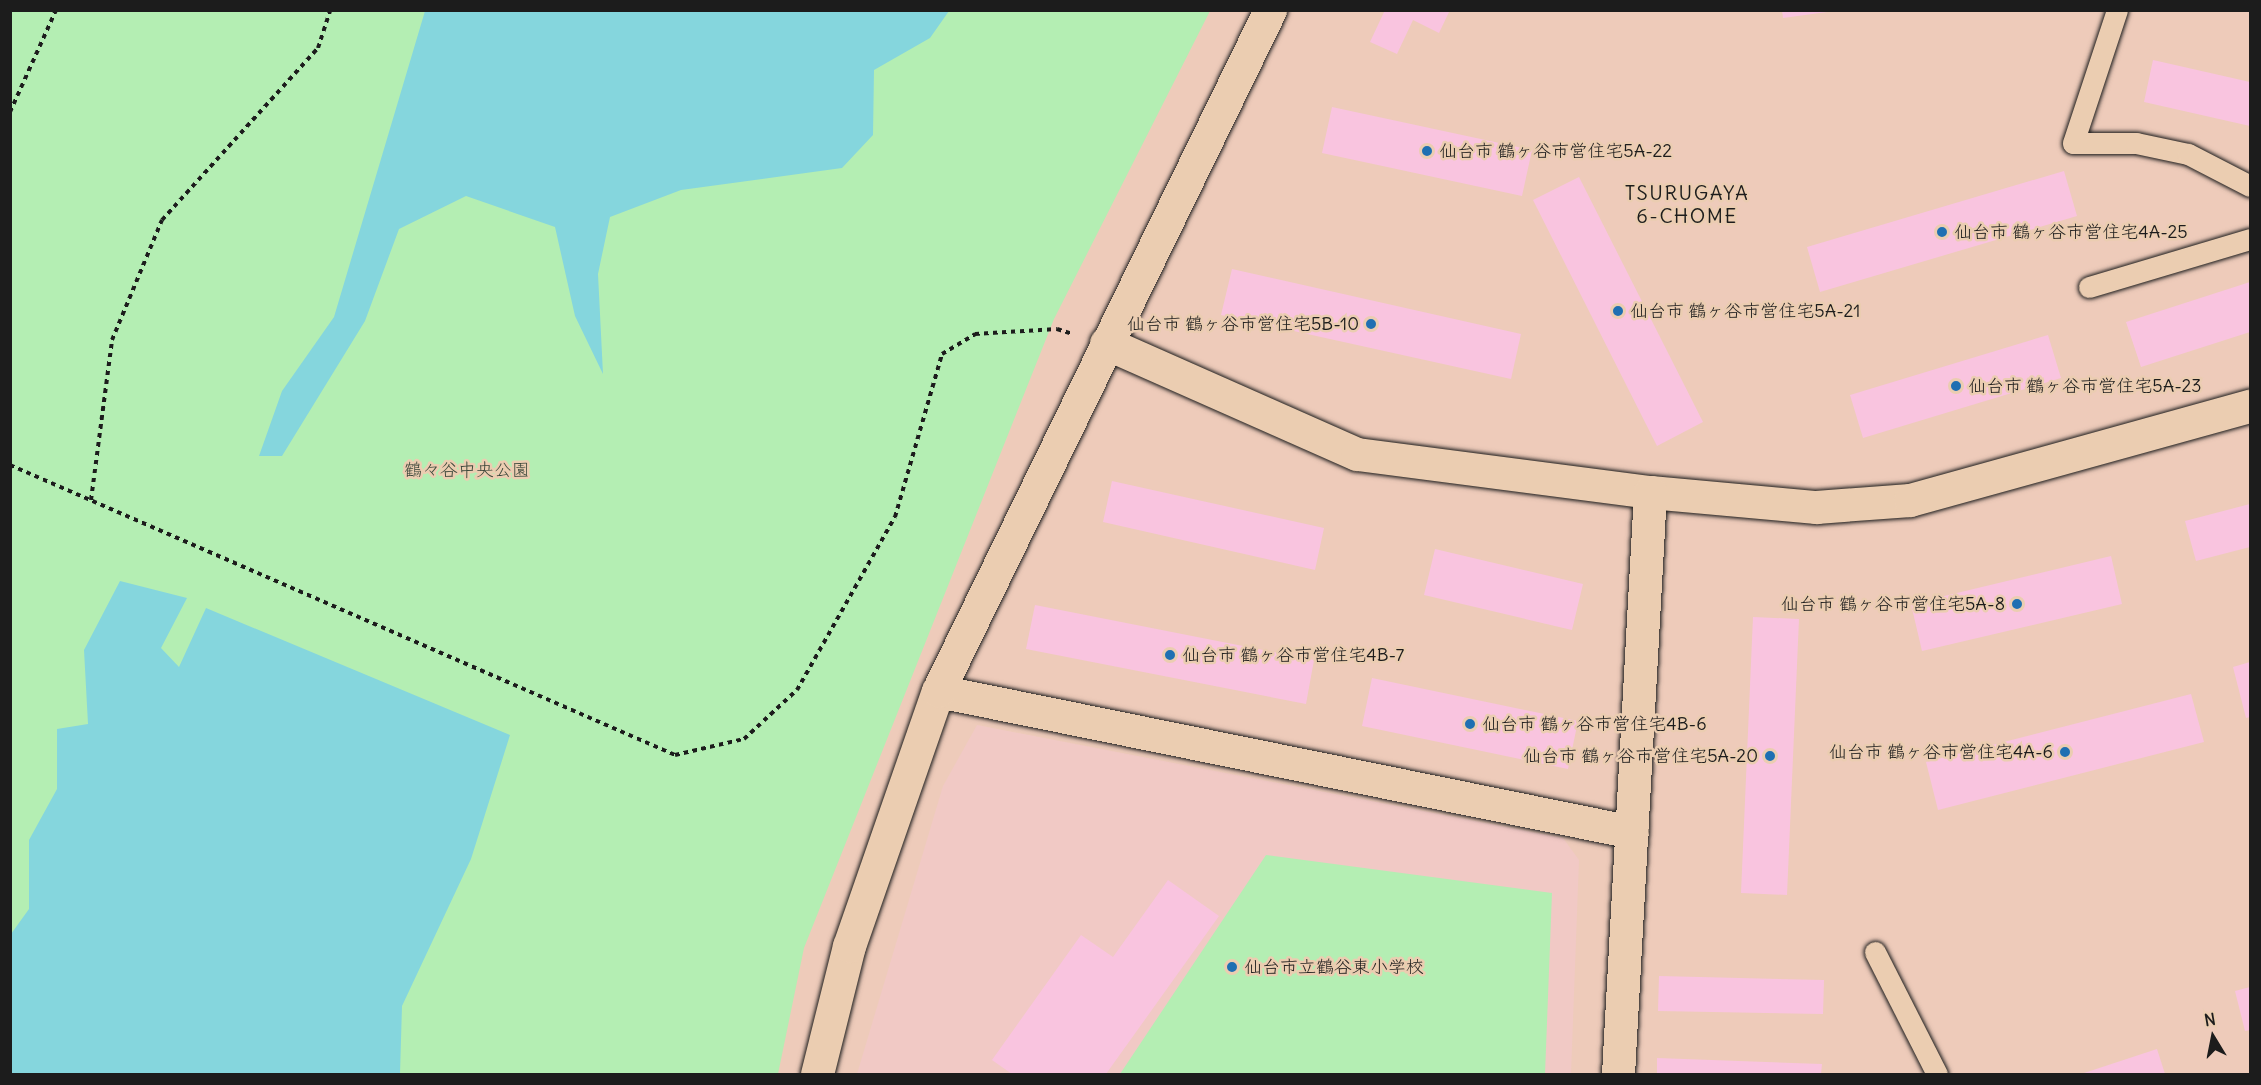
<!DOCTYPE html>
<meta charset="utf-8">
<style>
body{margin:0}
#map{position:relative;width:2261px;height:1085px;overflow:hidden;background:#eecbba;font-family:Delius,"Klee One",sans-serif}
div>[style]{position:absolute}
.built>*{inset:0;background:#f1c9c5}
.green>*{inset:0;background:#b4eeb3}
.water>*{inset:0;background:#85d6dd}
.building>*{inset:0;background:#f9c4df}
.path>*{height:4px;margin-top:-2px;transform-origin:0;background:repeating-linear-gradient(90deg,#1c1c1c 0 4.5px,transparent 0 9px)}
.roads{filter:drop-shadow(0 0 2px #1c1c1c) drop-shadow(0 0 2px #1c1c1c)}
.service>*{height:21px;margin:-10.5px;padding:0 10.5px;transform-origin:10.5px;border-radius:10.5px;background:#ebcdb1}
.minor>*{height:33px;margin:-16.5px;padding:0 16.5px;transform-origin:16.5px;border-radius:16.5px;background:#ebcdb1}
.dots>*{width:16px;height:16px;translate:-50% -50%;box-sizing:border-box;border:3px solid #ebcdb1;border-radius:50%}
span{translate:-50% -50%;white-space:nowrap;text-align:center;line-height:1.15;-webkit-text-stroke:5px #ebcdb1;paint-order:stroke}
.poi-label{font-size:18px;color:#1c1c1c}
.left{translate:0 -50%;text-align:left}
.right{translate:-100% -50%;text-align:right}
.park-label{font-size:18px;color:#3a463a}
.neighbourhood-label{font-size:20px;color:#1c1c1c;letter-spacing:1.5px}
.frame{position:absolute;inset:0;border:12px solid #1c1c1c;pointer-events:none}
.north{position:absolute;left:2183px;top:1007px;width:60px;height:60px;-webkit-text-stroke:4px #ebcdb1;paint-order:stroke;rotate:350deg;font-size:16px;font-weight:700;line-height:24px;text-align:center;color:#1c1c1c}
.north::after{content:'';display:block;margin:auto;width:21px;height:27px;background:#1c1c1c;clip-path:polygon(50% 0,100% 100%,50% 72%,0 100%)}
</style>
<div id="map">
<div class="built">
<div style="clip-path:polygon(977px 725px,1563px 838px,1579px 860px,1571px 1074px,857px 1074px,943px 786px)"></div>
</div>
<div class="green">
<div style="clip-path:polygon(10px 11px,1210px 11px,1054px 319px,804px 948px,778px 1074px,11px 1074px)"></div>
<div style="clip-path:polygon(1266px 855px,1552px 893px,1545px 1074px,1120px 1074px)"></div>
</div>
<div class="water">
<div style="clip-path:polygon(425px 11px,425px 10px,949px 11px,930px 38px,874px 70px,873px 135px,842px 168px,681px 190px,610px 217px,598px 274px,603px 374px,575px 316px,555px 227px,466px 196px,399px 229px,365px 321px,282px 456px,259px 456px,282px 391px,334px 317px)"></div>
<div style="clip-path:polygon(120px 581px,187px 598px,161px 648px,179px 667px,206px 608px,510px 735px,471px 859px,402px 1006px,400px 1074px,11px 1074px,11px 934px,29px 909px,29px 840px,57px 789px,57px 729px,88px 724px,84px 650px)"></div>
</div>
<div class="building">
<div style="clip-path:polygon(1385px 10px,1450px 10px,1439px 33px,1413px 20px,1397px 54px,1370px 42px)"></div>
<div style="clip-path:polygon(1782px 10px,1827px 10px,1827px 12px,1783px 18px)"></div>
<div style="clip-path:polygon(2153px 60px,2250px 82px,2250px 126px,2144px 102px)"></div>
<div style="clip-path:polygon(1332px 107px,1532px 150px,1522px 196px,1322px 153px)"></div>
<div style="clip-path:polygon(2064px 171px,2077px 216px,1820px 292px,1807px 247px)"></div>
<div style="clip-path:polygon(1579px 177px,1703px 422px,1657px 446px,1533px 200px)"></div>
<div style="clip-path:polygon(1232px 269px,1521px 334px,1511px 379px,1221px 315px)"></div>
<div style="clip-path:polygon(2250px 282px,2250px 332px,2141px 367px,2126px 322px)"></div>
<div style="clip-path:polygon(2048px 335px,2061px 378px,1863px 438px,1850px 395px)"></div>
<div style="clip-path:polygon(1112px 481px,1324px 528px,1315px 570px,1103px 522px)"></div>
<div style="clip-path:polygon(2250px 504px,2250px 547px,2196px 561px,2185px 521px)"></div>
<div style="clip-path:polygon(1435px 549px,1583px 584px,1572px 630px,1424px 595px)"></div>
<div style="clip-path:polygon(2111px 556px,2122px 604px,1922px 651px,1911px 604px)"></div>
<div style="clip-path:polygon(1035px 605px,1314px 660px,1306px 704px,1026px 649px)"></div>
<div style="clip-path:polygon(1753px 617px,1799px 619px,1787px 895px,1741px 893px)"></div>
<div style="clip-path:polygon(2250px 662px,2250px 717px,2246px 718px,2233px 667px)"></div>
<div style="clip-path:polygon(1372px 678px,1578px 721px,1568px 769px,1362px 726px)"></div>
<div style="clip-path:polygon(2191px 694px,2204px 742px,1938px 810px,1926px 762px)"></div>
<div style="clip-path:polygon(1168px 880px,1219px 916px,1106px 1074px,1012px 1074px,992px 1060px,1081px 935px,1113px 957px)"></div>
<div style="clip-path:polygon(1659px 976px,1824px 980px,1823px 1014px,1658px 1011px)"></div>
<div style="clip-path:polygon(2250px 987px,2250px 1030px,2245px 1031px,2235px 991px)"></div>
<div style="clip-path:polygon(2157px 1049px,2165px 1074px,2081px 1074px)"></div>
<div style="clip-path:polygon(1657px 1058px,1822px 1064px,1821px 1074px,1657px 1074px)"></div>
</div>
<div class="path">
<div style="left:10px;top:112px;width:112px;rotate:-65.7deg"></div>
<div style="left:10px;top:465px;width:725px;rotate:23.56deg"></div>
<div style="left:675px;top:755px;width:71px;rotate:-13.1deg"></div>
<div style="left:744px;top:739px;width:72px;rotate:-42.8deg"></div>
<div style="left:797px;top:690px;width:199px;rotate:-60.5deg"></div>
<div style="left:895px;top:517px;width:170px;rotate:-73.9deg"></div>
<div style="left:942px;top:354px;width:39px;rotate:-31deg"></div>
<div style="left:975px;top:334px;width:82px;rotate:-3.5deg"></div>
<div style="left:1057px;top:329px;width:16px;rotate:18deg"></div>
<div style="left:91px;top:500px;width:161px;rotate:-82.5deg"></div>
<div style="left:112px;top:340px;width:130px;rotate:-67.4deg"></div>
<div style="left:162px;top:220px;width:232px;rotate:-47.8deg"></div>
<div style="left:318px;top:48px;width:40px;rotate:-72deg"></div>
</div>
<div class="roads">
<div class="service">
<div style="left:2117px;top:10px;width:140px;rotate:108.3deg"></div>
<div style="left:2073px;top:143px;width:63px"></div>
<div style="left:2136px;top:143px;width:53px;rotate:11.9deg"></div>
<div style="left:2188px;top:154px;width:70px;rotate:27.3deg"></div>
<div style="left:2089px;top:287px;width:168px;rotate:-16.6deg"></div>
<div style="left:1875px;top:952px;width:137px;rotate:63.1deg"></div>
</div>
<div class="minor">
<div style="left:1106px;top:343px;width:274px;rotate:23.9deg"></div>
<div style="left:1357px;top:454px;width:295px;rotate:7.4deg"></div>
<div style="left:1650px;top:492px;width:167px;rotate:5.2deg"></div>
<div style="left:1816px;top:507px;width:94px;rotate:-4.3deg"></div>
<div style="left:1910px;top:500px;width:353px;rotate:-15.5deg"></div>
<div style="left:938px;top:691px;width:708px;rotate:11.48deg"></div>
<div style="left:817px;top:1074px;width:132px;rotate:-76deg"></div>
<div style="left:849px;top:946px;width:270px;rotate:-70.8deg"></div>
<div style="left:938px;top:691px;width:758px;rotate:-64.01deg"></div>
<div style="left:1618px;top:1074px;width:583px;rotate:-86.85deg"></div>
</div>
</div>
<div class="dots">
<div style="left:1427px;top:151px;background:#1f6fb2"></div>
<div style="left:1942px;top:232px;background:#1f6fb2"></div>
<div style="left:1618px;top:311px;background:#1f6fb2"></div>
<div style="left:1371px;top:324px;background:#1f6fb2"></div>
<div style="left:1956px;top:386px;background:#1f6fb2"></div>
<div style="left:2017px;top:604px;background:#1f6fb2"></div>
<div style="left:1170px;top:655px;background:#1f6fb2"></div>
<div style="left:1470px;top:724px;background:#1f6fb2"></div>
<div style="left:2065px;top:752px;background:#1f6fb2"></div>
<div style="left:1770px;top:756px;background:#1f6fb2"></div>
<div style="left:1232px;top:967px;background:#1f6fb2"></div>
</div>
<div class="poi-label">
<span class="left" style="left:1439px;top:151px">仙台市 鶴ヶ谷市営住宅5A-22</span>
<span class="left" style="left:1954px;top:232px">仙台市 鶴ヶ谷市営住宅4A-25</span>
<span class="left" style="left:1630px;top:311px">仙台市 鶴ヶ谷市営住宅5A-21</span>
<span class="right" style="left:1359px;top:324px">仙台市 鶴ヶ谷市営住宅5B-10</span>
<span class="left" style="left:1968px;top:386px">仙台市 鶴ヶ谷市営住宅5A-23</span>
<span class="right" style="left:2005px;top:604px">仙台市 鶴ヶ谷市営住宅5A-8</span>
<span class="left" style="left:1182px;top:655px">仙台市 鶴ヶ谷市営住宅4B-7</span>
<span class="left" style="left:1482px;top:724px">仙台市 鶴ヶ谷市営住宅4B-6</span>
<span class="right" style="left:2053px;top:752px">仙台市 鶴ヶ谷市営住宅4A-6</span>
<span class="right" style="left:1758px;top:756px">仙台市 鶴ヶ谷市営住宅5A-20</span>
<span class="left" style="left:1244px;top:967px">仙台市立鶴谷東小学校</span>
</div>
<div class="park-label">
<span style="left:467px;top:470px">鶴々谷中央公園</span>
</div>
<div class="neighbourhood-label">
<span style="left:1687px;top:204px">TSURUGAYA<br>6-CHOME</span>
</div>
<div class="frame"></div>
<div class="north">N</div>
</div>
